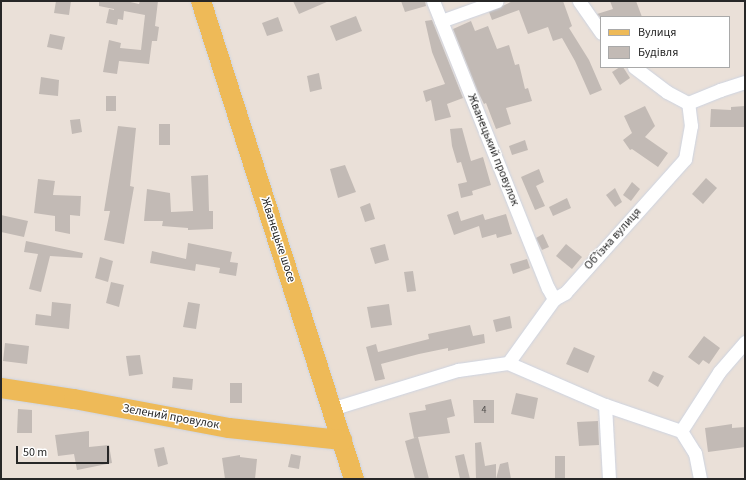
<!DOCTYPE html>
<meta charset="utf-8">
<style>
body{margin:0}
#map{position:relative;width:746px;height:480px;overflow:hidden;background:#eae0d8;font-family:"Source Sans 3",sans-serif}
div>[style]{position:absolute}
.building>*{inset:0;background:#c2bab5}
.roads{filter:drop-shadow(0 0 1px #cdd3e0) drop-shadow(0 0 1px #cdd3e0)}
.street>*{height:13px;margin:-6.5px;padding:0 6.5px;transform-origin:6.5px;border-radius:6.5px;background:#fff}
.primary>*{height:20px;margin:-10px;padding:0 10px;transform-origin:10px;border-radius:10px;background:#eeba58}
span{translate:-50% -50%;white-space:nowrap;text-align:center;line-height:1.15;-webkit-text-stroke:3px #fff;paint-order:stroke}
.number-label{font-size:10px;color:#4e4c4a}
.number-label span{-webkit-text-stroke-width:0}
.street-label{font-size:12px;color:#272727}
.frame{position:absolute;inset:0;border:2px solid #272727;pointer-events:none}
.legend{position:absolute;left:600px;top:16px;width:130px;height:52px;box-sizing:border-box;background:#fff;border:1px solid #a9a9a9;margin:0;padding:5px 7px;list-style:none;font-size:12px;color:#272727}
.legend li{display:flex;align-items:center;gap:8px;height:20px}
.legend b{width:20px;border:1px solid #a9a9a9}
.scale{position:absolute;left:16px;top:446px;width:93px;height:18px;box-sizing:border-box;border:2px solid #272727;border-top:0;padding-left:5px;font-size:12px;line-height:14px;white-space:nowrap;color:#272727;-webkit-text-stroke:3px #fff;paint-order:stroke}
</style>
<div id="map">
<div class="building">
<div style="clip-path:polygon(56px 1px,71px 1px,69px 15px,54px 13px)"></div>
<div style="clip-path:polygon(99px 1px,126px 1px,139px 4px,140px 1px,158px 1px,155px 26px,159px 27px,157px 41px,152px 41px,149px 64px,119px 61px,117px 74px,103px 72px,109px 40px,121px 43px,120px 48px,141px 50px,145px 15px,124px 11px,123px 20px,118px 19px,117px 25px,106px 23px,109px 9px,114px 10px,114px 9px,99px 6px)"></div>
<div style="clip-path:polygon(293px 1px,329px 1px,299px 14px)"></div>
<div style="clip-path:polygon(401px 1px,425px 1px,426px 6px,405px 12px)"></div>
<div style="clip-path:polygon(513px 1px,563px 1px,572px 26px,569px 28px,589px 60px,602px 90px,590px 95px,575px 61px,562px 38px,553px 41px,548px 27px,528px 34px,519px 10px,492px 20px,489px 12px)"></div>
<div style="clip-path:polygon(610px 1px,636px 1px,642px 17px,600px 17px,597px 14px,613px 9px)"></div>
<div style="clip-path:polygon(356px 16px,362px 31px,336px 41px,330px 26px)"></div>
<div style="clip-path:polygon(278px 17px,283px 31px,267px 36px,262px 23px)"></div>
<div style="clip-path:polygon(432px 20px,463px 98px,447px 104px,451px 117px,435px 121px,431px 100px,426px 102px,423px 91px,445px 84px,432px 52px,425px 21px)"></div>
<div style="clip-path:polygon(471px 21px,475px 31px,488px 26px,497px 49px,509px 45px,515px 65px,519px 64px,525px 89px,528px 88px,532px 101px,506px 108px,511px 124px,496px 129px,486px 103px,484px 104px,478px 92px,453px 29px)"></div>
<div style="clip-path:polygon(50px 34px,65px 37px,62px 50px,47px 47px)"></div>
<div style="clip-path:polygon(620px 67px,623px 67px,630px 78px,620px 85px,612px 72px)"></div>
<div style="clip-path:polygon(319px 73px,322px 89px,310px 92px,307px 76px)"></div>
<div style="clip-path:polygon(41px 77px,59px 80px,58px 96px,39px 94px)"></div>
<div style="clip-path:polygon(106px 96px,116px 96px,116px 111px,106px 111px)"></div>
<div style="clip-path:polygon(645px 106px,655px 126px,645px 137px,668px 153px,658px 167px,632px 149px,630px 150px,623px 140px,632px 133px,624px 116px)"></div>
<div style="clip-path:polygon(745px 106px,745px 127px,710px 127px,711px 109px,731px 110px,731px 107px)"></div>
<div style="clip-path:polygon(80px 119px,82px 132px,72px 134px,70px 120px)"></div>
<div style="clip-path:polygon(159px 124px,170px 124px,170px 145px,159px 145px)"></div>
<div style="clip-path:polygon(118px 126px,136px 128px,130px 186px,134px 187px,124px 244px,104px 240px,110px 211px,104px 211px)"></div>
<div style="clip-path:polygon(462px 128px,471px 161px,483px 157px,491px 185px,472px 191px,473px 195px,461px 198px,458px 184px,467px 182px,461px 162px,457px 163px,452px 146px,450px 129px)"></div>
<div style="clip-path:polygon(525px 140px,528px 150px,512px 155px,509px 146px)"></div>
<div style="clip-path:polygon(345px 165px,356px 192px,338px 198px,330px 169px)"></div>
<div style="clip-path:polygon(539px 169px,544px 182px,536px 186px,545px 206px,535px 210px,521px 177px)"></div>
<div style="clip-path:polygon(208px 175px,209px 211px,213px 211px,213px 229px,188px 230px,188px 228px,162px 226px,163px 221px,144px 221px,147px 189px,170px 193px,171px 212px,193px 211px,191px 176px)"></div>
<div style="clip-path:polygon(706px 178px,717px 188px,703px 204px,692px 194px)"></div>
<div style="clip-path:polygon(38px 179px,55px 181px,53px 195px,81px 196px,80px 216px,70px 215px,70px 234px,55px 231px,55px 216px,34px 213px)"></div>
<div style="clip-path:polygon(632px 182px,640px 189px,631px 201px,623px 195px)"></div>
<div style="clip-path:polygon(615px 188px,622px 202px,615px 207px,606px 195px)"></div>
<div style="clip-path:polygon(567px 198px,571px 208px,553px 216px,549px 207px)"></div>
<div style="clip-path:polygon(370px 203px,375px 219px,365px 222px,360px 207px)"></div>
<div style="clip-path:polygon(458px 211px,461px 221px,483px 214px,485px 220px,506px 214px,512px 234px,497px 238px,496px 234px,482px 238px,479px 226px,454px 235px,447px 215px)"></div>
<div style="clip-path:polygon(1px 215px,28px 221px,24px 237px,1px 232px)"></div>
<div style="clip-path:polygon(543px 234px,549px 247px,542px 250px,536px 238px)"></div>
<div style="clip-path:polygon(26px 241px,83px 253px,82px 258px,50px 256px,41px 292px,29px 289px,38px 254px,24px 252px)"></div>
<div style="clip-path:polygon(188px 243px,232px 252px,230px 262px,238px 263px,236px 276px,219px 273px,220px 268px,196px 264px,195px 271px,150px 263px,152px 251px,186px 259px)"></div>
<div style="clip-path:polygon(385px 244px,389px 260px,375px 264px,370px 248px)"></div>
<div style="clip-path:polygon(566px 244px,582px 257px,572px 269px,556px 256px)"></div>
<div style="clip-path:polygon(100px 257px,113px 261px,108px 282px,95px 278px)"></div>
<div style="clip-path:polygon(527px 259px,530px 268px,513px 274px,510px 264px)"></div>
<div style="clip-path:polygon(413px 271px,416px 291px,407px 292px,404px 272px)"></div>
<div style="clip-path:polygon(111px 282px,124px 285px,119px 307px,106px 303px)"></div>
<div style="clip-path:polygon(52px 302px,71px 304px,69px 329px,35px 325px,36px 314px,51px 316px)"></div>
<div style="clip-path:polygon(188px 302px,200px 304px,196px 329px,183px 327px)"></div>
<div style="clip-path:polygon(389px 304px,392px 325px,371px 328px,367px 307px)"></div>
<div style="clip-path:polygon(510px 316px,512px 328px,496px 332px,493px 320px)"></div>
<div style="clip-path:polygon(470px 325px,473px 336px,484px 334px,485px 343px,448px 351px,448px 348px,419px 354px,381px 364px,385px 379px,375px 381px,366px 347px,376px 344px,378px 352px,429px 339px,428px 334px)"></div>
<div style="clip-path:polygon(704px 336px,720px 348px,709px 364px,703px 360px,699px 365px,688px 357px)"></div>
<div style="clip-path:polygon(5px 343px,29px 346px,27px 364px,3px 361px)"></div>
<div style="clip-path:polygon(574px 347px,595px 356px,588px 373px,566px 364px)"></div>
<div style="clip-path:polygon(140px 355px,143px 374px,129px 376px,126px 356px)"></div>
<div style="clip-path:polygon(653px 371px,664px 376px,658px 387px,648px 381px)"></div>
<div style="clip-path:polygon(173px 377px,193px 379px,192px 390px,172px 388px)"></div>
<div style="clip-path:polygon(230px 383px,242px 383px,242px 403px,230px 403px)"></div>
<div style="clip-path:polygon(516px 393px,538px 398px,534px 419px,511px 414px)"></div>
<div style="clip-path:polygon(451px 399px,455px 416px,447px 418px,450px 433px,418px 437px,429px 479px,415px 479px,405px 441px,418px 437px,414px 438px,409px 413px,426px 410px,425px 405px)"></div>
<div style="clip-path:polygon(473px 400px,494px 400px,494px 423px,474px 423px)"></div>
<div style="clip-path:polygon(18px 409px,32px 410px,32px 433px,17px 433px)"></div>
<div style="clip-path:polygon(598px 421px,599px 445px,579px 446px,577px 422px)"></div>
<div style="clip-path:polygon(732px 424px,732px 428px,745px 427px,745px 447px,708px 452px,705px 428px)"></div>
<div style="clip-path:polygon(89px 431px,89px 447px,109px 445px,112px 463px,77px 470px,74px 454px,58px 456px,55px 435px)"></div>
<div style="clip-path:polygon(481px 442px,485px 466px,496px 464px,496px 479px,476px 479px,475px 443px)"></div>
<div style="clip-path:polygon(164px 447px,168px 464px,158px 467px,154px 449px)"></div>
<div style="clip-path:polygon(291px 454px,301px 456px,299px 469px,288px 467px)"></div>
<div style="clip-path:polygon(464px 454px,470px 479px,460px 479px,455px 456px)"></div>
<div style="clip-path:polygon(240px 455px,240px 457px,257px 459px,255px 479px,225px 479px,222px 458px)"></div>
<div style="clip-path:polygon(555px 456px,565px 456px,565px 478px,555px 478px)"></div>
<div style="clip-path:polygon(508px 462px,511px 479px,496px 479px,500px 464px)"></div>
</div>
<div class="roads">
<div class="street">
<div style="left:433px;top:1px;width:309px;rotate:68.2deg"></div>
<div style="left:548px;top:288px;width:13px;rotate:61deg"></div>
<div style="left:579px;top:1px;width:39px;rotate:55deg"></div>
<div style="left:441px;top:21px;width:59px;rotate:-19.7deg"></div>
<div style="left:634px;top:67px;width:41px;rotate:37.1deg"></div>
<div style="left:667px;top:92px;width:24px;rotate:28deg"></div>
<div style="left:688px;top:103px;width:35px;rotate:-22deg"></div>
<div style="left:720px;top:90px;width:26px;rotate:-18deg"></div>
<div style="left:508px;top:363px;width:79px;rotate:-54.3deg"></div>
<div style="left:554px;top:299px;width:13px;rotate:-29deg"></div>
<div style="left:565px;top:293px;width:180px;rotate:-48.2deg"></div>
<div style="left:685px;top:159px;width:34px;rotate:-80deg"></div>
<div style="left:691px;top:126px;width:23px;rotate:-97deg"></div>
<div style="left:605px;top:405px;width:74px;rotate:86.9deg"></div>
<div style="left:331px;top:409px;width:133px;rotate:-17.1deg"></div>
<div style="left:458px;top:370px;width:50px;rotate:-8deg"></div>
<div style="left:508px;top:363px;width:106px;rotate:23.4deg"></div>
<div style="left:605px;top:405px;width:80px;rotate:18.9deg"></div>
<div style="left:681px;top:431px;width:70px;rotate:-57.2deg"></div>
<div style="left:719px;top:372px;width:40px;rotate:-49deg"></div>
<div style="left:681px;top:431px;width:26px;rotate:58deg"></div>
<div style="left:695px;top:453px;width:26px;rotate:79deg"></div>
</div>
<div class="primary">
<div style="left:201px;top:1px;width:502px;rotate:72.25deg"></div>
<div style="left:1px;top:388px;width:74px;rotate:8.6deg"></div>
<div style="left:74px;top:399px;width:158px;rotate:10.6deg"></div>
<div style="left:229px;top:428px;width:114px;rotate:6.1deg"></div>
</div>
</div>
<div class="number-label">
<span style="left:484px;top:411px">4</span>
</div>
<div class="street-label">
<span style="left:493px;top:150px;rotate:68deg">Жванецький провулок</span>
<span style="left:613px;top:239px;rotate:-48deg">Обʼїзна вулиця</span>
<span style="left:278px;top:240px;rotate:72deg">Жванецьке шосе</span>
<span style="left:171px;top:417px;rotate:10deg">Зелений провулок</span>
</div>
<div class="frame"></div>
<ul class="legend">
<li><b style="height:5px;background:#eeba58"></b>Вулиця</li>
<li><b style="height:11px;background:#c2bab5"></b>Будівля</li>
</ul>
<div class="scale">50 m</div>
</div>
